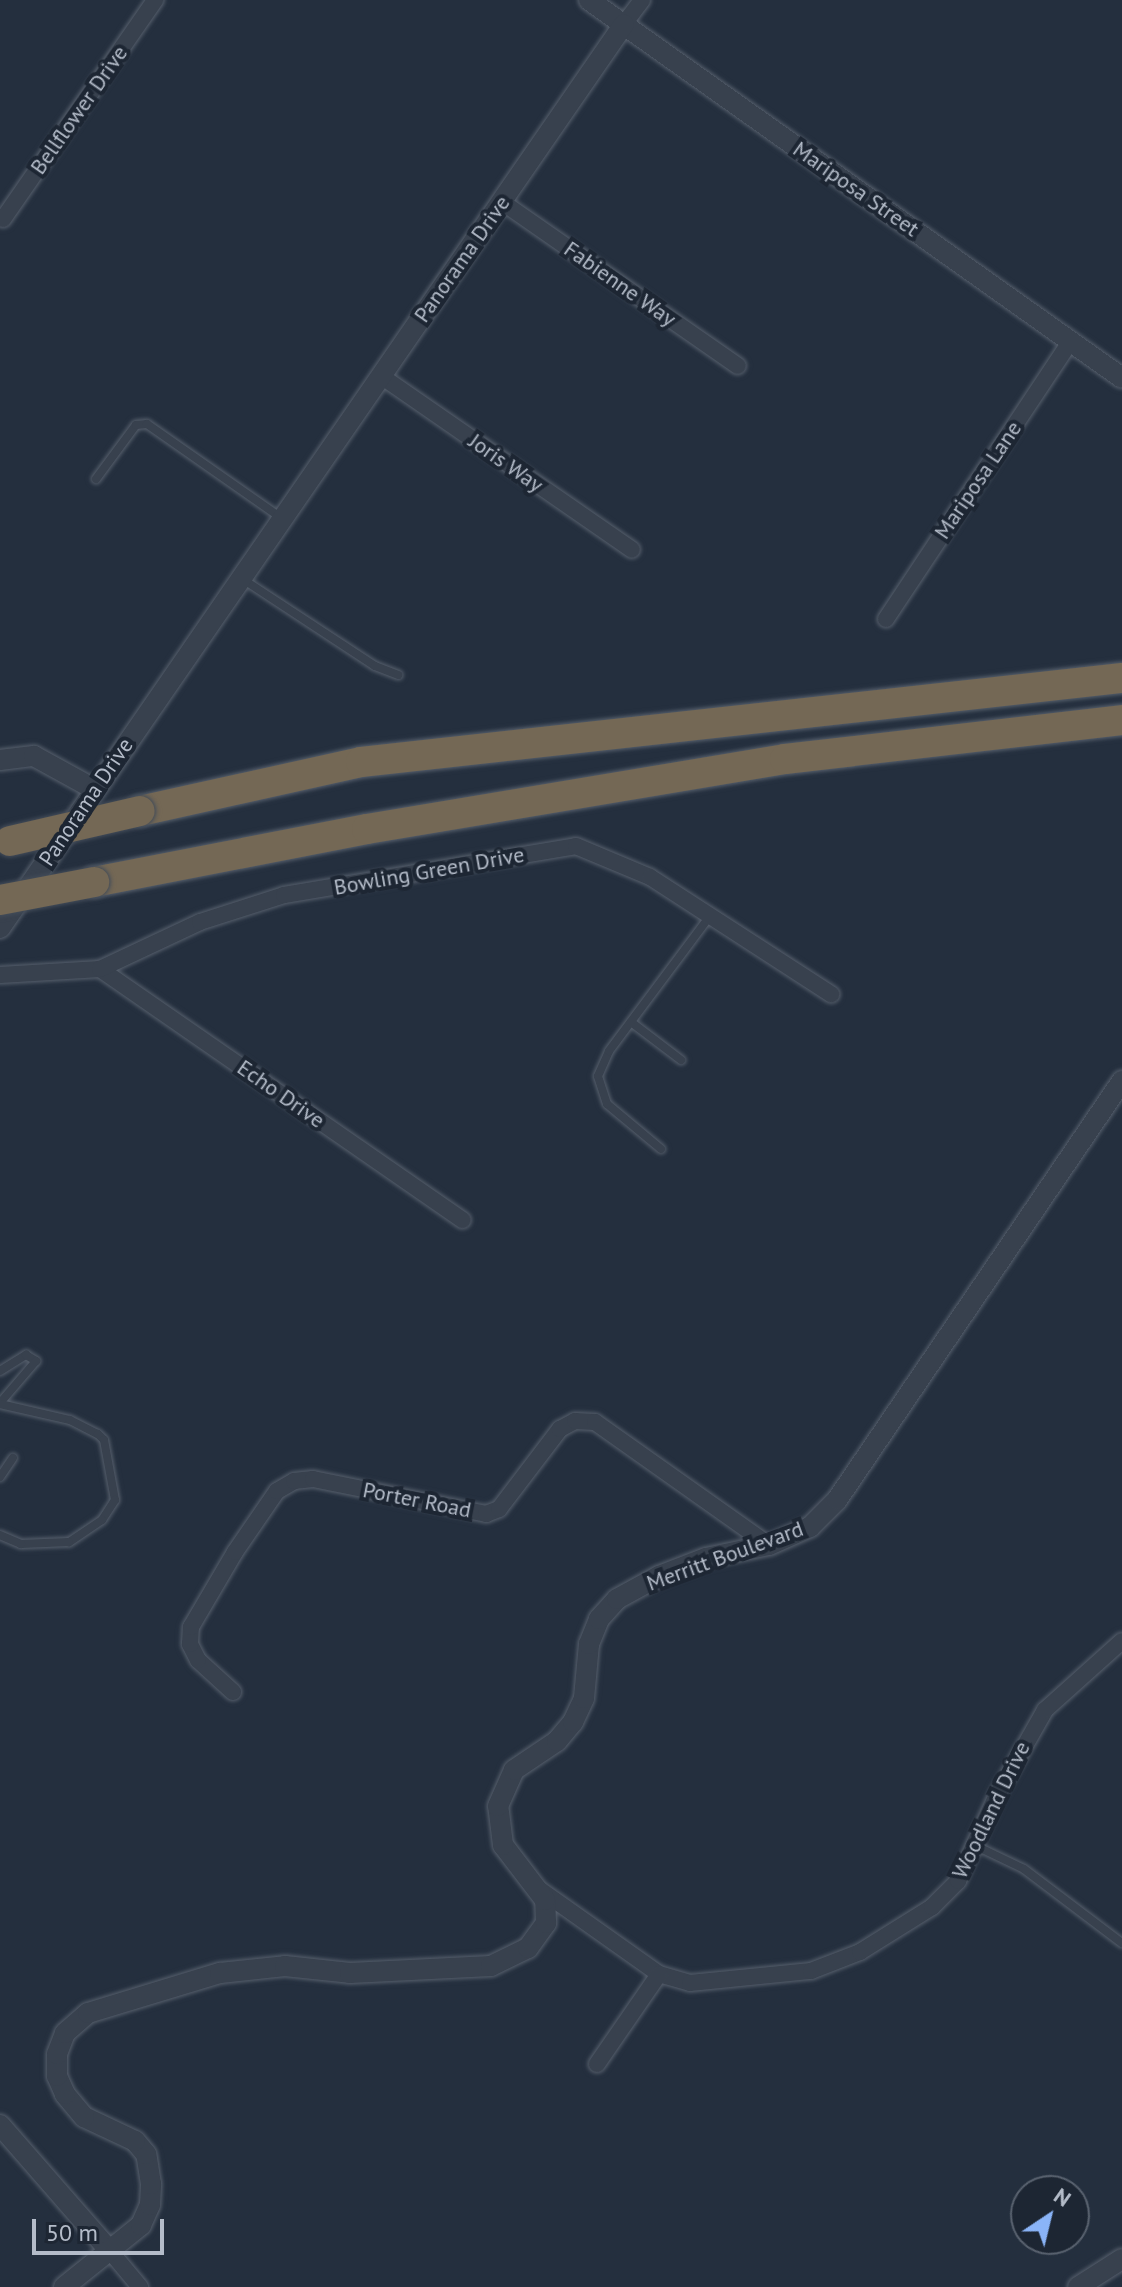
<!DOCTYPE html>
<style>
body{margin:0}
#map{position:relative;width:1122px;height:2287px;overflow:hidden;background:#242f3e;font-family:"PT Sans",sans-serif}
div>[style]{position:absolute}
.roads{filter:drop-shadow(0 0 2px #565f6c) drop-shadow(0 0 2px #565f6c)}
.service>*{height:8px;margin:-4px;padding:0 4px;transform-origin:4px;border-radius:4px;background:#38414e}
.minor>*{height:16px;margin:-8px;padding:0 8px;transform-origin:8px;border-radius:8px;background:#38414e}
.tertiary>*{height:20px;margin:-10px;padding:0 10px;transform-origin:10px;border-radius:10px;background:#38414e}
.motorway>*{height:30px;margin:-15px;padding:0 15px;transform-origin:15px;border-radius:15px;background:#746855}
.bridges{filter:drop-shadow(0 0 2px #434c59) drop-shadow(0 0 2px #434c59)}
.motorway-bridge>*{height:30px;margin:-15px;padding:0 15px;transform-origin:15px;border-radius:15px;background:#746855}
span{translate:-50% -50%;white-space:nowrap;text-align:center;line-height:1.15;-webkit-text-stroke:8px #1d2633;paint-order:stroke}
.street-label{font-size:22px;color:#b4bcc9}
.north{position:absolute;left:1010px;top:2175px;width:80px;height:80px;box-sizing:border-box;background:#1d2633;border:2px solid #59626f;border-radius:50%;rotate:35deg;font-size:22px;font-weight:700;line-height:32px;text-align:center;color:#b4bcc9}
.north::after{content:'';display:block;margin:auto;width:28px;height:36px;background:#8ab4f8;clip-path:polygon(50% 0,100% 100%,50% 72%,0 100%)}
.scale{position:absolute;left:32px;top:2219px;width:132px;height:36px;box-sizing:border-box;border:4px solid #b4bcc9;border-top:0;padding-left:10px;font-size:24px;line-height:28px;white-space:nowrap;color:#b4bcc9;-webkit-text-stroke:6px #1d2633;paint-order:stroke}
</style>
<div id="map">
<div class="roads">
<div class="service">
<div style="left:96px;top:479px;width:67px;rotate:-53.5deg"></div>
<div style="left:136px;top:425px;width:11px;rotate:-5deg"></div>
<div style="left:147px;top:424px;width:164px;rotate:35deg"></div>
<div style="left:241px;top:578px;width:160px;rotate:33.3deg"></div>
<div style="left:375px;top:666px;width:25px;rotate:21deg"></div>
<div style="left:631px;top:1022px;width:63px;rotate:37.2deg"></div>
<div style="left:661px;top:1149px;width:70px;rotate:-140.2deg"></div>
<div style="left:607px;top:1104px;width:29px;rotate:-108deg"></div>
<div style="left:598px;top:1076px;width:27px;rotate:-66deg"></div>
<div style="left:609px;top:1051px;width:169px;rotate:-53.2deg"></div>
<div style="left:0;top:1371px;width:31px;rotate:-32deg"></div>
<div style="left:26px;top:1355px;width:12px;rotate:31deg"></div>
<div style="left:36px;top:1361px;width:55px;rotate:130.6deg"></div>
<div style="left:0;top:1404px;width:72px;rotate:12.9deg"></div>
<div style="left:70px;top:1420px;width:31px;rotate:27deg"></div>
<div style="left:98px;top:1434px;width:8px;rotate:45deg"></div>
<div style="left:104px;top:1440px;width:61px;rotate:79.6deg"></div>
<div style="left:115px;top:1500px;width:24px;rotate:123deg"></div>
<div style="left:102px;top:1520px;width:40px;rotate:146deg"></div>
<div style="left:69px;top:1542px;width:48px;rotate:177.6deg"></div>
<div style="left:21px;top:1544px;width:23px;rotate:-157deg"></div>
<div style="left:0;top:1477px;width:23px;rotate:-56deg"></div>
<div style="left:974px;top:1845px;width:55px;rotate:25.6deg"></div>
<div style="left:1024px;top:1869px;width:123px;rotate:37.1deg"></div>
</div>
<div class="minor">
<div style="left:624px;top:24px;width:30px;rotate:-53deg"></div>
<div style="left:502px;top:202px;width:287px;rotate:34.8deg"></div>
<div style="left:3px;top:219px;width:267px;rotate:-55.2deg"></div>
<div style="left:381px;top:376px;width:305px;rotate:34.7deg"></div>
<div style="left:886px;top:619px;width:333px;rotate:-56.4deg"></div>
<div style="left:100px;top:969px;width:441px;rotate:34.7deg"></div>
<div style="left:0;top:975px;width:100px;rotate:-3.4deg"></div>
<div style="left:100px;top:969px;width:110px;rotate:-25.2deg"></div>
<div style="left:200px;top:922px;width:88px;rotate:-17.8deg"></div>
<div style="left:284px;top:895px;width:296px;rotate:-9.5deg"></div>
<div style="left:576px;top:846px;width:80px;rotate:22.7deg"></div>
<div style="left:650px;top:877px;width:216px;rotate:32.9deg"></div>
<div style="left:233px;top:1692px;width:47px;rotate:-137.6deg"></div>
<div style="left:198px;top:1660px;width:18px;rotate:-117deg"></div>
<div style="left:190px;top:1644px;width:17px;rotate:-87deg"></div>
<div style="left:191px;top:1627px;width:87px;rotate:-59.6deg"></div>
<div style="left:235px;top:1552px;width:74px;rotate:-55.5deg"></div>
<div style="left:277px;top:1491px;width:20px;rotate:-30deg"></div>
<div style="left:294px;top:1481px;width:19px;rotate:-6deg"></div>
<div style="left:313px;top:1479px;width:177px;rotate:11.4deg"></div>
<div style="left:486px;top:1514px;width:14px;rotate:-21deg"></div>
<div style="left:499px;top:1509px;width:101px;rotate:-52.7deg"></div>
<div style="left:560px;top:1429px;width:17px;rotate:-28deg"></div>
<div style="left:575px;top:1421px;width:20px;rotate:3deg"></div>
<div style="left:595px;top:1422px;width:213px;rotate:35.3deg"></div>
<div style="left:539px;top:1889px;width:147px;rotate:35.3deg"></div>
<div style="left:659px;top:1974px;width:32px;rotate:16deg"></div>
<div style="left:690px;top:1983px;width:122px;rotate:-5.7deg"></div>
<div style="left:811px;top:1971px;width:53px;rotate:-21.2deg"></div>
<div style="left:860px;top:1952px;width:85px;rotate:-32deg"></div>
<div style="left:932px;top:1907px;width:37px;rotate:-45deg"></div>
<div style="left:958px;top:1881px;width:94px;rotate:-65.6deg"></div>
<div style="left:997px;top:1795px;width:98px;rotate:-60.5deg"></div>
<div style="left:1045px;top:1710px;width:103px;rotate:-41.9deg"></div>
<div style="left:597px;top:2064px;width:109px;rotate:-55.4deg"></div>
<div style="left:110px;top:2251px;width:47px;rotate:50.2deg"></div>
</div>
<div class="tertiary">
<div style="left:589px;top:0;width:653px;rotate:35.34deg"></div>
<div style="left:0;top:760px;width:34px;rotate:-7deg"></div>
<div style="left:34px;top:756px;width:68px;rotate:28.8deg"></div>
<div style="left:0;top:928px;width:1098px;rotate:-55.38deg"></div>
<div style="left:0;top:2125px;width:167px;rotate:48.9deg"></div>
<div style="left:64px;top:2287px;width:99px;rotate:-38.8deg"></div>
<div style="left:141px;top:2225px;width:22px;rotate:-66deg"></div>
<div style="left:150px;top:2205px;width:21px;rotate:-87deg"></div>
<div style="left:151px;top:2184px;width:30px;rotate:-99deg"></div>
<div style="left:146px;top:2154px;width:17px;rotate:-130deg"></div>
<div style="left:135px;top:2141px;width:56px;rotate:-154.8deg"></div>
<div style="left:84px;top:2117px;width:30px;rotate:-130deg"></div>
<div style="left:65px;top:2094px;width:20px;rotate:-114deg"></div>
<div style="left:57px;top:2076px;width:22px;rotate:-90deg"></div>
<div style="left:57px;top:2054px;width:22px;rotate:-69deg"></div>
<div style="left:65px;top:2033px;width:30px;rotate:-41deg"></div>
<div style="left:88px;top:2013px;width:138px;rotate:-16.9deg"></div>
<div style="left:220px;top:1973px;width:65px;rotate:-6.1deg"></div>
<div style="left:285px;top:1966px;width:65px;rotate:6.1deg"></div>
<div style="left:350px;top:1973px;width:141px;rotate:-2.8deg"></div>
<div style="left:491px;top:1966px;width:41px;rotate:-25.9deg"></div>
<div style="left:528px;top:1948px;width:31px;rotate:-54deg"></div>
<div style="left:546px;top:1923px;width:23px;rotate:-92deg"></div>
<div style="left:545px;top:1900px;width:69px;rotate:-127.4deg"></div>
<div style="left:503px;top:1845px;width:39px;rotate:-97deg"></div>
<div style="left:498px;top:1806px;width:39px;rotate:-66deg"></div>
<div style="left:514px;top:1770px;width:52px;rotate:-34deg"></div>
<div style="left:557px;top:1741px;width:25px;rotate:-50deg"></div>
<div style="left:573px;top:1722px;width:26px;rotate:-65deg"></div>
<div style="left:584px;top:1698px;width:54px;rotate:-84.7deg"></div>
<div style="left:589px;top:1644px;width:27px;rotate:-68deg"></div>
<div style="left:599px;top:1619px;width:27px;rotate:-48deg"></div>
<div style="left:617px;top:1599px;width:48px;rotate:-28.7deg"></div>
<div style="left:659px;top:1576px;width:50px;rotate:-21deg"></div>
<div style="left:706px;top:1558px;width:64px;rotate:-11.7deg"></div>
<div style="left:769px;top:1545px;width:45px;rotate:-23.7deg"></div>
<div style="left:810px;top:1527px;width:38px;rotate:-45deg"></div>
<div style="left:837px;top:1500px;width:507px;rotate:-55.78deg"></div>
<div style="left:1078px;top:2287px;width:52px;rotate:-32.5deg"></div>
</div>
<div class="motorway">
<div style="left:140px;top:811px;width:226px;rotate:-12.5deg"></div>
<div style="left:361px;top:762px;width:766px;rotate:-6.3deg"></div>
<div style="left:94px;top:882px;width:278px;rotate:-11deg"></div>
<div style="left:367px;top:829px;width:424px;rotate:-9.5deg"></div>
<div style="left:785px;top:759px;width:339px;rotate:-6.6deg"></div>
</div>
</div>
<div class="bridges">
<div class="motorway-bridge">
<div style="left:10px;top:841px;width:133px;rotate:-13deg"></div>
<div style="left:0;top:900px;width:96px;rotate:-10.8deg"></div>
</div>
</div>
<div class="street-label">
<span style="left:79px;top:110px;rotate:-55deg">Bellflower Drive</span>
<span style="left:856px;top:189px;rotate:35deg">Mariposa Street</span>
<span style="left:462px;top:259px;rotate:-55deg">Panorama Drive</span>
<span style="left:620px;top:284px;rotate:35deg">Fabienne Way</span>
<span style="left:506px;top:463px;rotate:35deg">Joris Way</span>
<span style="left:978px;top:480px;rotate:-56deg">Mariposa Lane</span>
<span style="left:86px;top:802px;rotate:-56deg">Panorama Drive</span>
<span style="left:429px;top:871px;rotate:-10deg">Bowling Green Drive</span>
<span style="left:281px;top:1094px;rotate:35deg">Echo Drive</span>
<span style="left:417px;top:1500px;rotate:11deg">Porter Road</span>
<span style="left:725px;top:1556px;rotate:-20deg">Merritt Boulevard</span>
<span style="left:991px;top:1810px;rotate:-64deg">Woodland Drive</span>
</div>
<div class="north">N</div>
<div class="scale">50 m</div>
</div>
